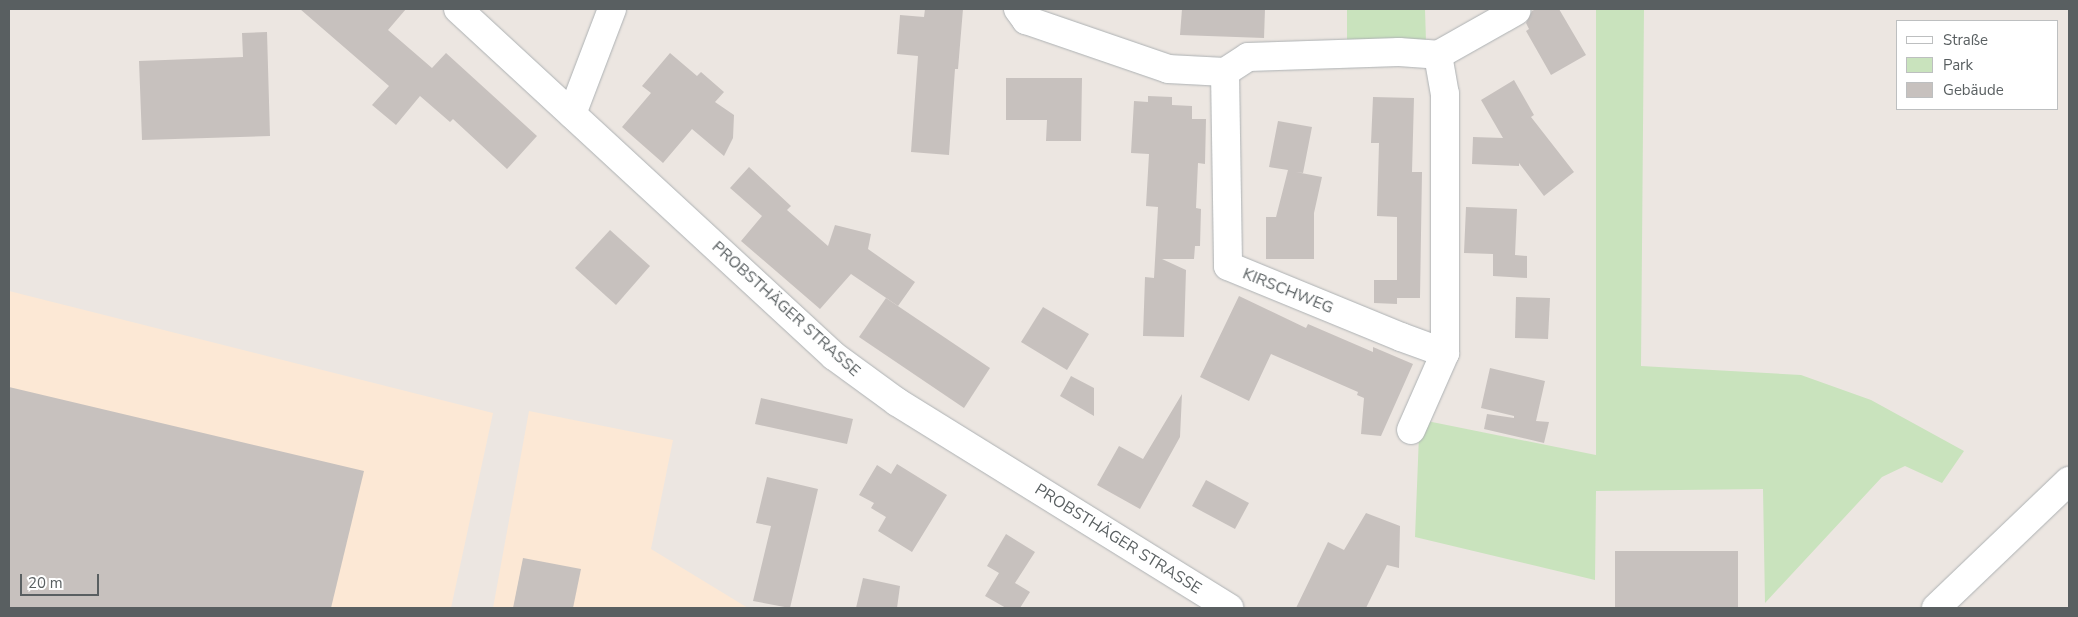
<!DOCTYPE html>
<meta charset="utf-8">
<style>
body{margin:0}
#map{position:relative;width:2078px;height:617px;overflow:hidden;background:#ece6e1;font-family:"Nunito Sans",sans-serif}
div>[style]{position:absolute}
.commercial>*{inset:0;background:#fce8d5}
.green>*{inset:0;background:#c9e3bd}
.building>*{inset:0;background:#c7c1be}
.roads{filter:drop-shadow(0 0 1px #adb1b3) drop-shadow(0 0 1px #adb1b3)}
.minor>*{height:28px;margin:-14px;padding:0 14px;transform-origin:14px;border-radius:14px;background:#fff}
span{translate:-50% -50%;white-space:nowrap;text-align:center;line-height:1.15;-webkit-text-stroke:4px #fff;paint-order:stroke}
.street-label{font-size:16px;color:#595f61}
.frame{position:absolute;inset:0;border:10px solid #595f61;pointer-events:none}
.legend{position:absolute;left:1896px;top:20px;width:162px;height:90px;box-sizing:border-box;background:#fff;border:1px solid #bdbfc0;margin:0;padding:6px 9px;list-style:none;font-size:15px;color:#595f61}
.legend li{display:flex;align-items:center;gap:10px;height:25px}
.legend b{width:25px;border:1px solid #bdbfc0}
.scale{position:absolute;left:20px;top:574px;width:79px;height:22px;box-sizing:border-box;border:2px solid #595f61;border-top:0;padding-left:6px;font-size:15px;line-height:18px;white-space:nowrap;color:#595f61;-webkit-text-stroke:4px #fff;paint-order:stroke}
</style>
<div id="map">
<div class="commercial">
<div style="clip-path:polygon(9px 291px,493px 413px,451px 608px,9px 608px)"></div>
<div style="clip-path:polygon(529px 411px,673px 440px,651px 549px,748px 608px,493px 608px)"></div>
</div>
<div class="green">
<div style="clip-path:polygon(1347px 9px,1425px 9px,1426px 42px,1347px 40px)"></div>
<div style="clip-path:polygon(1596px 9px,1644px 9px,1641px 366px,1801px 375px,1871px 400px,1964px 451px,1942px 483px,1905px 466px,1882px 477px,1765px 603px,1763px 489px,1596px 491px,1595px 580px,1415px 537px,1419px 435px,1427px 421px,1596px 455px)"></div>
</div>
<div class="building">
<div style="clip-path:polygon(300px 9px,406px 9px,388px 30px,432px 68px,446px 53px,537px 136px,507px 169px,453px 119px,450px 122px,420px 96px,396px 125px,372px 105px,389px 86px)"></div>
<div style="clip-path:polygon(925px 9px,963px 9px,958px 69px,955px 69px,949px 155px,911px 152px,918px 56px,897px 54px,900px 15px,924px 17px)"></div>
<div style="clip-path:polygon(1182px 9px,1265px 9px,1264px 38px,1180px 35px)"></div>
<div style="clip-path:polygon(1536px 9px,1559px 9px,1586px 55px,1551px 75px,1526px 31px,1529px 29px,1526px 23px,1532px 11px)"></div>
<div style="clip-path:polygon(267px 32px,270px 136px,142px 140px,139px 61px,243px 57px,242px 33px)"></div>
<div style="clip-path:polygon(670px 53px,697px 76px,701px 72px,724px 92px,715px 102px,734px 115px,733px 138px,724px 156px,692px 129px,663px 163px,622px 127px,651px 93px,642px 86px)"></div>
<div style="clip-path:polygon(1006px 78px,1082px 78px,1081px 141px,1046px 141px,1047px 120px,1006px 120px)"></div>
<div style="clip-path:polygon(1514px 80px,1534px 115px,1531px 117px,1574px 172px,1544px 196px,1519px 163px,1519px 166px,1472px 164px,1473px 137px,1503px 138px,1481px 100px)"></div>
<div style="clip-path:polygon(1148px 96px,1172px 97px,1172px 105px,1192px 106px,1192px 119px,1206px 119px,1205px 164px,1198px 163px,1196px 208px,1201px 209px,1200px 246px,1195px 246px,1194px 259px,1162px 259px,1186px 270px,1184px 337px,1143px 336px,1145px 277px,1154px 278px,1158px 207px,1146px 206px,1149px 154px,1131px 153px,1134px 101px,1148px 102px)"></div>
<div style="clip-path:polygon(1373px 97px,1414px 98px,1412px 172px,1422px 172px,1420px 298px,1397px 298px,1397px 217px,1377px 216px,1379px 143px,1371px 143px)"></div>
<div style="clip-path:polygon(1278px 121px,1312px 127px,1303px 173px,1296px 172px,1322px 177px,1314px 213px,1314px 259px,1266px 259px,1266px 217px,1276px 217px,1288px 170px,1269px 167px)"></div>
<div style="clip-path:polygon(749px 167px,791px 206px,787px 210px,828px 246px,835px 225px,871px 234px,868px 249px,915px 282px,898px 306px,851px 274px,820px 309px,741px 241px,762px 216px,730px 188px)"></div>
<div style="clip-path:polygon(1466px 207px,1517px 209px,1515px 255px,1527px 256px,1527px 278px,1493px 276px,1493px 254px,1464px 253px)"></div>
<div style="clip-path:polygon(610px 230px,650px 266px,616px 305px,575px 268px)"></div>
<div style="clip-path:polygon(1374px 280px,1397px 280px,1397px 304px,1374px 303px)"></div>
<div style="clip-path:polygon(1239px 296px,1306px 328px,1308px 324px,1373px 352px,1373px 347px,1413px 364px,1381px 436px,1361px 434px,1364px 398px,1357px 395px,1358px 392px,1271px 354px,1249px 401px,1200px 377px)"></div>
<div style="clip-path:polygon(1516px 297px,1550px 298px,1548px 339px,1515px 338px)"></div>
<div style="clip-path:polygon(886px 298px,990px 368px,964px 408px,859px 337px)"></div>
<div style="clip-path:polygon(1043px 307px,1089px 334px,1067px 370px,1021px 342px)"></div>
<div style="clip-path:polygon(1490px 368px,1545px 381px,1536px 421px,1549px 422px,1544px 443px,1484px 429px,1487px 414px,1514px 418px,1514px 416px,1481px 408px)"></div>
<div style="clip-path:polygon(1071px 376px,1094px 388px,1094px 416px,1060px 396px)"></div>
<div style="clip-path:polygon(9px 387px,364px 471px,331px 608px,9px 608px)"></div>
<div style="clip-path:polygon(1182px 394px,1180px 437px,1140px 509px,1097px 485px,1119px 446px,1143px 459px)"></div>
<div style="clip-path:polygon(761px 398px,853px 419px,847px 444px,755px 424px)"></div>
<div style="clip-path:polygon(897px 464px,947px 495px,912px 552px,878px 531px,886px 517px,871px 508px,874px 503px,859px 495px,877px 465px,891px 474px)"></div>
<div style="clip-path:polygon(767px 477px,818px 489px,790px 608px,753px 601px,771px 526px,756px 523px)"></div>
<div style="clip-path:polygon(1206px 480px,1249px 503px,1235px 529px,1192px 506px)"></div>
<div style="clip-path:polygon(1366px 513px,1400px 526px,1399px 568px,1387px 565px,1366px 608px,1296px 608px,1328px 542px,1344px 550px)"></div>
<div style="clip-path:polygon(1006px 534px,1035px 552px,1015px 583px,1030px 592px,1020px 608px,1006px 608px,985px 596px,999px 573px,987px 566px)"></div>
<div style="clip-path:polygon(1615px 551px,1738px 551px,1738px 608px,1615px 608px)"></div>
<div style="clip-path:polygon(523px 558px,581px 569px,573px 608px,513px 608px)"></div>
<div style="clip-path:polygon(863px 578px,900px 586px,897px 608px,856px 608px)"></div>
</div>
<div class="roads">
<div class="minor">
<div style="left:458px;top:9px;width:512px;rotate:42.7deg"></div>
<div style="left:834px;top:356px;width:78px;rotate:36.1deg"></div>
<div style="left:897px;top:402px;width:391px;rotate:31.8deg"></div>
<div style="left:1018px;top:9px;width:14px;rotate:54deg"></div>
<div style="left:1026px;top:20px;width:150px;rotate:19deg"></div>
<div style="left:1168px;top:69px;width:57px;rotate:3deg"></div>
<div style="left:1225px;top:72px;width:27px;rotate:-33deg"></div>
<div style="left:1248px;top:57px;width:151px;rotate:-1.9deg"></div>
<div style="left:1399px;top:52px;width:39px;rotate:4deg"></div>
<div style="left:1438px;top:55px;width:40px;rotate:80deg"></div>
<div style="left:1445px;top:94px;width:259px;rotate:90deg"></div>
<div style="left:1445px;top:353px;width:84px;rotate:113.8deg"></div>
<div style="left:1438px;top:55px;width:90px;rotate:-29.4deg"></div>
<div style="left:1225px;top:72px;width:194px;rotate:89.1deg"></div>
<div style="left:1228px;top:266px;width:187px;rotate:22.3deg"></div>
<div style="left:1401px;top:337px;width:47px;rotate:20deg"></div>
<div style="left:572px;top:114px;width:112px;rotate:-69.1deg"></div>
<div style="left:1936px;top:608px;width:184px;rotate:-43.7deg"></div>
</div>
</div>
<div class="street-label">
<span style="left:1288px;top:291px;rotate:22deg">KIRSCHWEG</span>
<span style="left:786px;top:309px;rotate:42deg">PROBSTHÄGER STRASSE</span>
<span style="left:1118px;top:539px;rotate:32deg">PROBSTHÄGER STRASSE</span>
</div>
<div class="frame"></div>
<ul class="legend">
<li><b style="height:6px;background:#fff"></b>Straße</li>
<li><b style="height:14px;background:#c9e3bd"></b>Park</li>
<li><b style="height:14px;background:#c7c1be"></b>Gebäude</li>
</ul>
<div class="scale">20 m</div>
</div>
